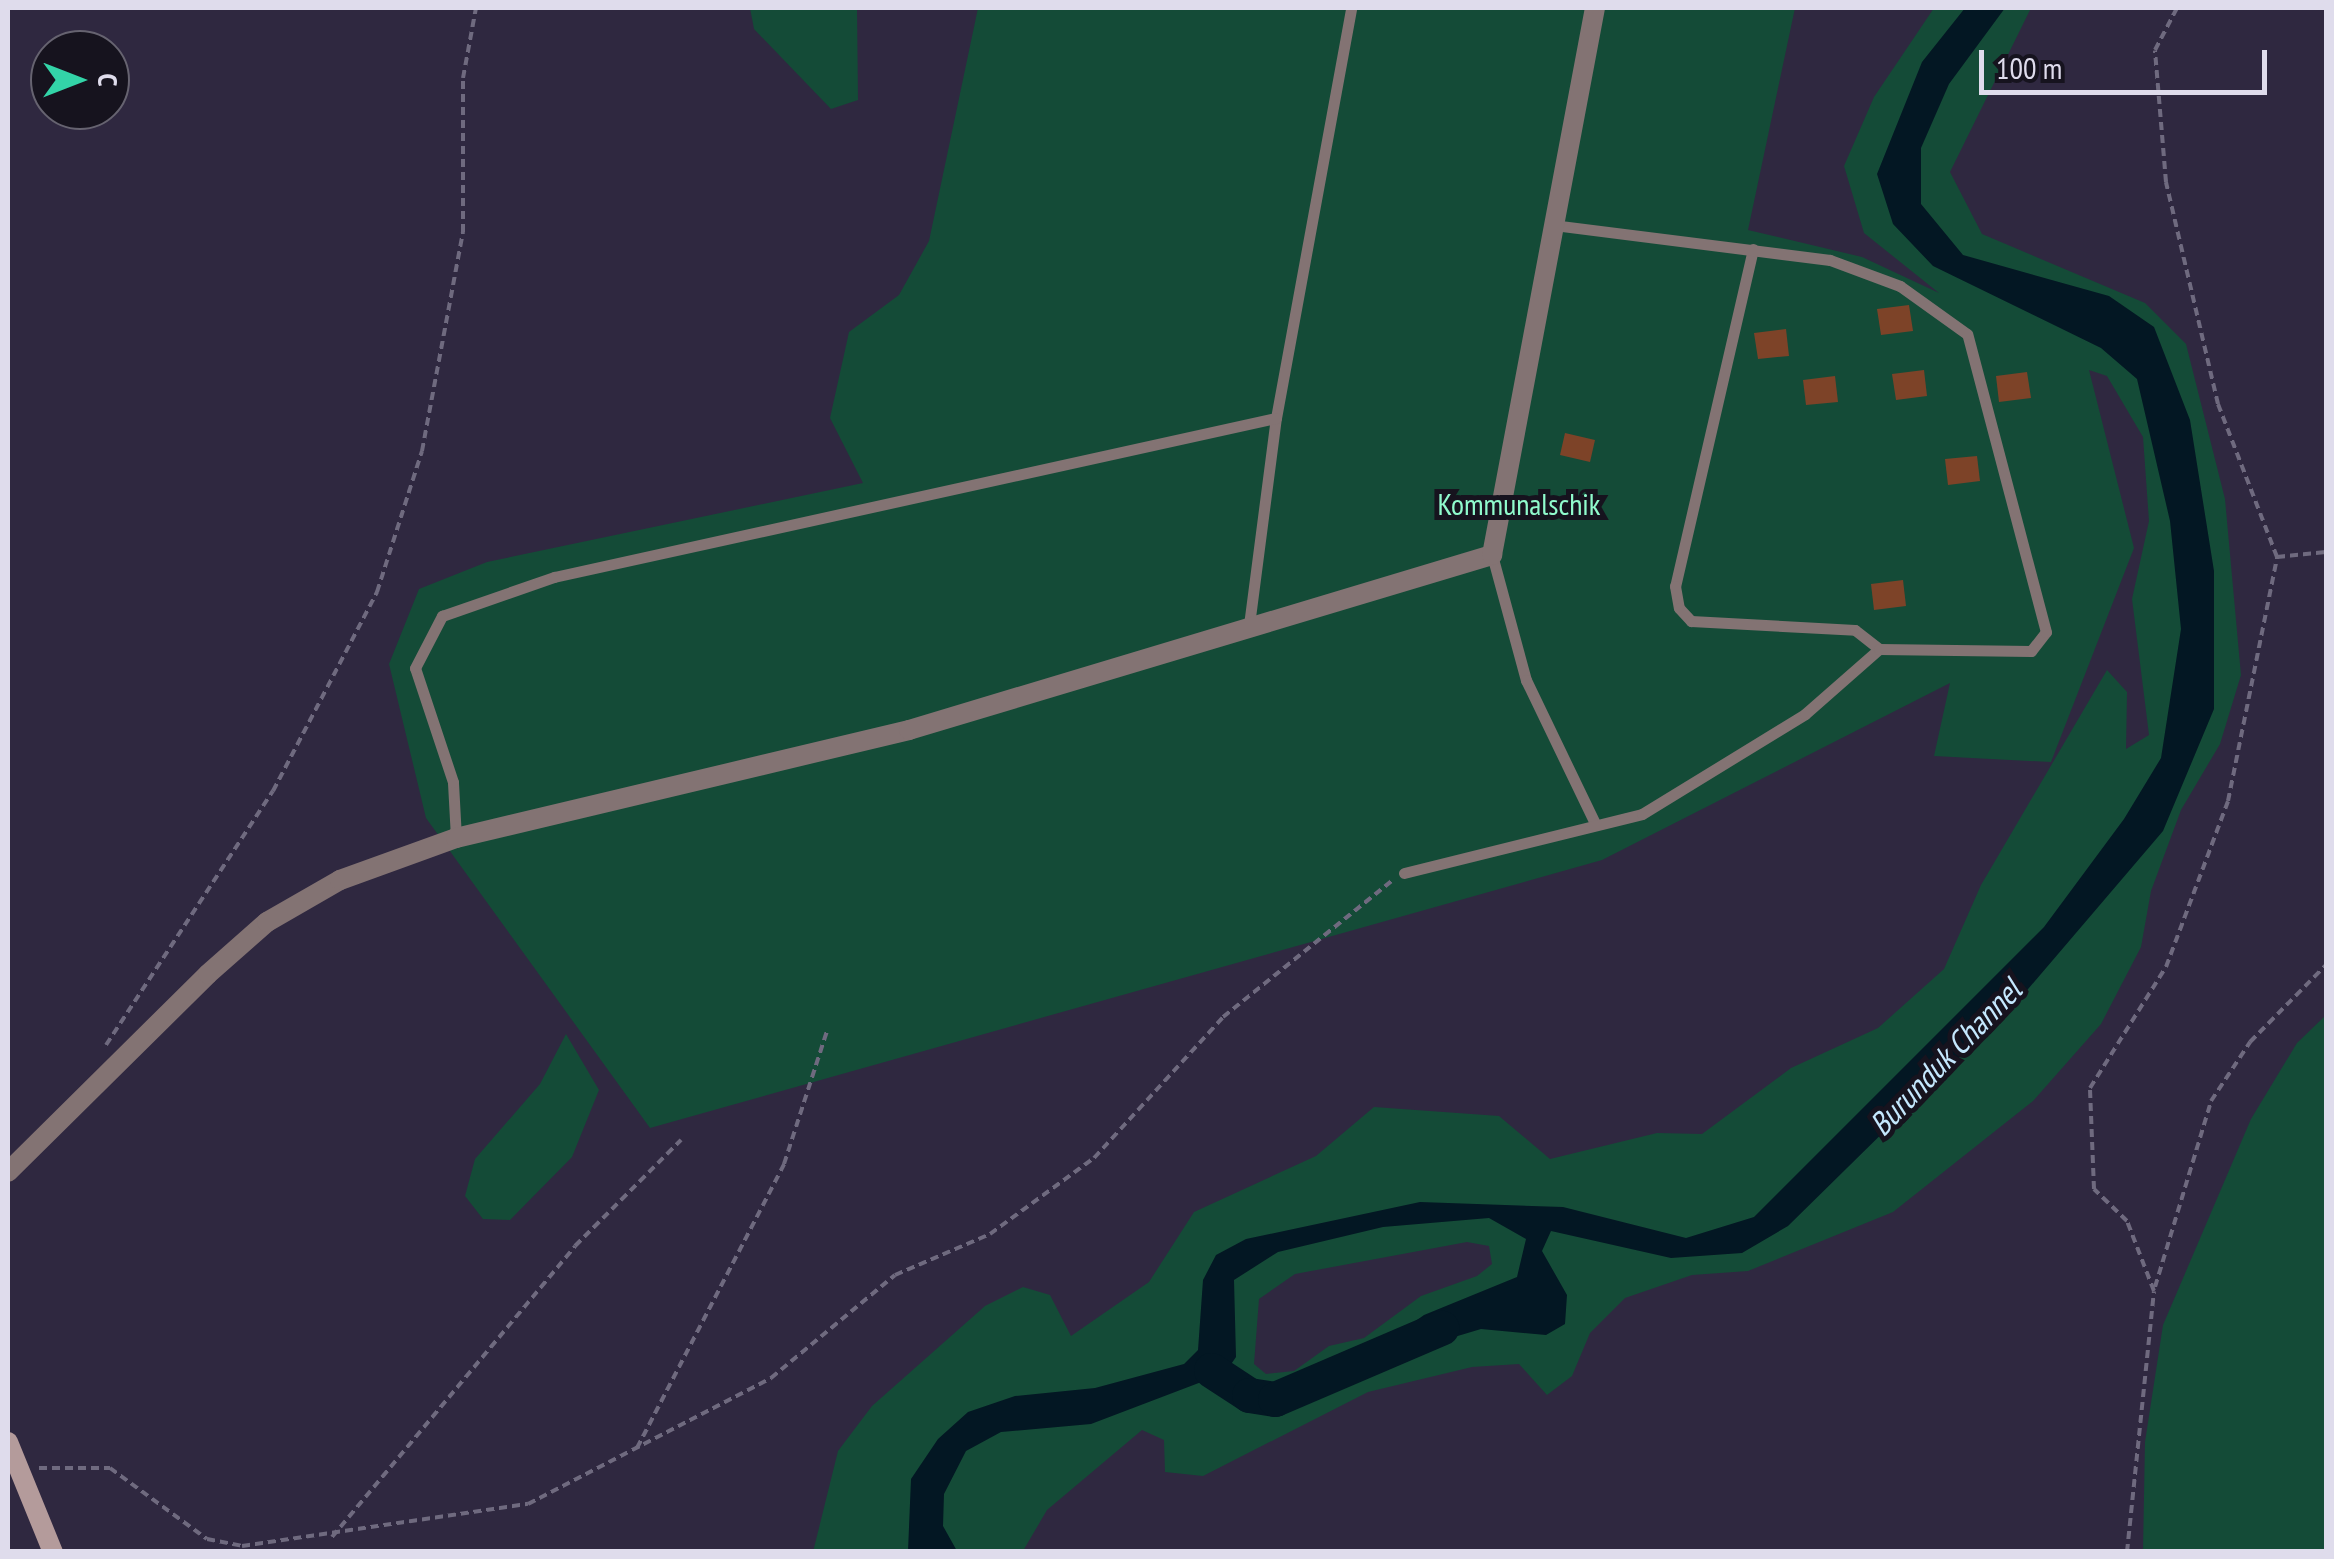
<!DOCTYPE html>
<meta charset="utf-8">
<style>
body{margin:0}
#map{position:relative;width:2334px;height:1559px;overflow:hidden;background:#2f2840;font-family:"PT Sans Narrow",sans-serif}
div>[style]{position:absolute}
.green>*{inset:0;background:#144b37}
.water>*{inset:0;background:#031723}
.river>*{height:35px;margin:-17.5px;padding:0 17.5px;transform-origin:17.5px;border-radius:17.5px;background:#031723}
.building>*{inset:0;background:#7d4328}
.path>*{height:4px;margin-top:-2px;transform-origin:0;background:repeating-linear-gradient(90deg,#6f6a7f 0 8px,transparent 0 13px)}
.lane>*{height:11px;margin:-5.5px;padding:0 5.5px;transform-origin:5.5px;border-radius:5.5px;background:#837373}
.street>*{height:20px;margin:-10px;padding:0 10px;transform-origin:10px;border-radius:10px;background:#837373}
.secondary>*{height:20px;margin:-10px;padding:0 10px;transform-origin:10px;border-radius:10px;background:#b49b9b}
span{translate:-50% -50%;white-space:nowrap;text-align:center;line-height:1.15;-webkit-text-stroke:10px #16131e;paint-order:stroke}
.park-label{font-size:30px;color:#90fbcd}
.water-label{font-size:32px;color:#c5e8fe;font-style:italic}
.frame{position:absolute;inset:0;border:10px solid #dfdcec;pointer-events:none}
.north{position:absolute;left:30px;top:30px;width:100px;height:100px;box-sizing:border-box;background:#16131e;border:2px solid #666370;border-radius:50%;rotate:90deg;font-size:28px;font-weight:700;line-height:40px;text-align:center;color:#dfdcec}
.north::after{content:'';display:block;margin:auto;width:35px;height:45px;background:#33d4a8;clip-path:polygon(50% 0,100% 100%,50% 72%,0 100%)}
.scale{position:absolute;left:1979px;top:50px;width:288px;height:45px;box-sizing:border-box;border:5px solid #dfdcec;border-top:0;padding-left:12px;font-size:30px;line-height:35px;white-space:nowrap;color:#dfdcec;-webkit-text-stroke:8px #16131e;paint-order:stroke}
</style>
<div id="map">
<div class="green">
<div style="clip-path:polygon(750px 8px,857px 8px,858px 100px,831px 109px,754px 29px)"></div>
<div style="clip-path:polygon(evenodd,978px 8px,1795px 8px,1748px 230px,1862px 257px,1939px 293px,1864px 233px,1844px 166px,1874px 97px,1934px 8px,2031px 8px,1950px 172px,1982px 234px,2145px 303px,2186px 344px,2225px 499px,2241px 675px,2220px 744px,2181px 810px,2151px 891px,2141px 947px,2101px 1024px,2033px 1101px,1893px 1212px,1748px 1271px,1692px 1275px,1625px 1298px,1590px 1333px,1572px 1376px,1547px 1395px,1519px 1364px,1472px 1367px,1368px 1392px,1203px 1476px,1165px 1472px,1164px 1440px,1142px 1430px,1047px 1510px,1023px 1551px,813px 1552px,838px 1451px,872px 1406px,985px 1306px,1023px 1287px,1050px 1295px,1071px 1336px,1149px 1282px,1194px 1212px,1316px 1156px,1374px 1107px,1499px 1116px,1550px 1159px,1657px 1133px,1702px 1134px,1791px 1068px,1878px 1028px,1944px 969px,1981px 885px,2107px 670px,2127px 692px,2126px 749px,2149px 735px,2132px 599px,2149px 521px,2143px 437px,2107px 376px,2089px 370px,2134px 548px,2051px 762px,1934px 756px,1950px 683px,1602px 860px,650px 1128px,426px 818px,389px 664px,419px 589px,487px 562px,863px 483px,830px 418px,849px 332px,899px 295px,929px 241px,978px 8px,1467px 1242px,1489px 1246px,1492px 1264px,1477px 1276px,1421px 1296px,1364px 1338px,1329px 1346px,1294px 1371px,1266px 1374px,1254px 1364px,1259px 1299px,1295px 1274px,1467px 1242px)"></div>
<div style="clip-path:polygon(2326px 1015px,2326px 1551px,2143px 1551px,2145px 1442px,2163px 1325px,2251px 1119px,2297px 1043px)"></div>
<div style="clip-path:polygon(566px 1034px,599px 1090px,572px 1157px,510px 1220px,483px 1219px,465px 1196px,475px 1159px,540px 1084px)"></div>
</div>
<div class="water">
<div style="clip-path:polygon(1965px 8px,2005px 8px,1949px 84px,1921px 148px,1921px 204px,1963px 255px,2109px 296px,2154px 327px,2190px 420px,2214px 571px,2214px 709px,2163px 831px,2023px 995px,1788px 1226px,1742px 1253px,1671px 1258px,1551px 1231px,1542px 1251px,1567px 1295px,1565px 1324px,1546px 1335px,1481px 1329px,1401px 1353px,1396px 1335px,1424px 1315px,1517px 1277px,1526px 1239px,1489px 1218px,1383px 1227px,1278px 1252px,1234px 1280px,1236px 1357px,1225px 1373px,1091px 1424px,1001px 1432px,966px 1451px,944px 1494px,943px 1526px,957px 1551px,908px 1551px,911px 1479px,938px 1439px,968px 1412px,1015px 1396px,1095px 1388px,1184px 1364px,1198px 1350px,1203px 1280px,1216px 1255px,1246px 1239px,1420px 1202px,1563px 1207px,1686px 1238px,1754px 1217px,2044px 927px,2124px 819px,2161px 758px,2181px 629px,2170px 521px,2137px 379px,2101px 348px,1933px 266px,1893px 224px,1877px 174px,1922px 62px)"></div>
</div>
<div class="river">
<div style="left:1211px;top:1370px;width:45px;rotate:33.3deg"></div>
<div style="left:1249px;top:1395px;width:26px;rotate:9deg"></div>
<div style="left:1275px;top:1399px;width:181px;rotate:-23.2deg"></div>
</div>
<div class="building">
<div style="clip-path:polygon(1909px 305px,1913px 331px,1881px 335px,1877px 309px)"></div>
<div style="clip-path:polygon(1786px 329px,1789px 356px,1758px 359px,1754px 333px)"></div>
<div style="clip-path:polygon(1924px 370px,1927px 396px,1896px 400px,1892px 374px)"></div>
<div style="clip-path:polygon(2027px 372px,2031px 398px,1999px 402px,1996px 376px)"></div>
<div style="clip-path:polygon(1835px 376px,1838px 402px,1806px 405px,1803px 380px)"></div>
<div style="clip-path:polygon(1565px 433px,1595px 440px,1590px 462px,1560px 455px)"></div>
<div style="clip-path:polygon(1977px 456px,1980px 481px,1948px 485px,1945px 459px)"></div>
<div style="clip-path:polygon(1903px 580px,1906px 606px,1874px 610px,1871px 584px)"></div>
</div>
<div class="path">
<div style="left:2277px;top:557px;width:49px;rotate:-5.8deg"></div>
<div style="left:106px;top:1045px;width:304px;rotate:-56.7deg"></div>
<div style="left:273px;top:791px;width:225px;rotate:-62.4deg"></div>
<div style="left:377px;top:592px;width:148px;rotate:-72.3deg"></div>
<div style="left:422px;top:451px;width:223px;rotate:-79.4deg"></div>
<div style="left:463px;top:232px;width:154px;rotate:-90deg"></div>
<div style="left:463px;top:78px;width:71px;rotate:-79.5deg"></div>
<div style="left:2155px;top:1287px;width:194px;rotate:-73.2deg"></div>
<div style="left:2211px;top:1101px;width:71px;rotate:-56.5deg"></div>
<div style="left:2250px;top:1042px;width:108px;rotate:-45.4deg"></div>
<div style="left:637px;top:1448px;width:320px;rotate:-62.6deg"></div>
<div style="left:784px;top:1164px;width:140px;rotate:-72.1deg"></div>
<div style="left:39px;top:1468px;width:71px"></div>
<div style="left:110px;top:1468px;width:120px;rotate:36.2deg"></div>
<div style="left:207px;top:1539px;width:36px;rotate:11deg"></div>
<div style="left:242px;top:1546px;width:289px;rotate:-8.4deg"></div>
<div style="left:528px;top:1504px;width:274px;rotate:-27.4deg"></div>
<div style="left:771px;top:1378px;width:161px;rotate:-39.7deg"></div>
<div style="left:895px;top:1275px;width:103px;rotate:-23.3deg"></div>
<div style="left:990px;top:1234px;width:129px;rotate:-36.2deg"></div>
<div style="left:1094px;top:1158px;width:191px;rotate:-47.5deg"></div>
<div style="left:1223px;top:1017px;width:220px;rotate:-38.9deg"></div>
<div style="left:332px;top:1537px;width:379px;rotate:-50.1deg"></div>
<div style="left:575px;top:1246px;width:150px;rotate:-45deg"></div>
<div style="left:2127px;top:1552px;width:262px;rotate:-84.1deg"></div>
<div style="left:2154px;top:1291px;width:75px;rotate:-111.1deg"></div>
<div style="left:2127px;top:1221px;width:46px;rotate:-135.9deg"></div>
<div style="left:2094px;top:1189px;width:101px;rotate:-92.3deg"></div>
<div style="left:2090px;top:1088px;width:143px;rotate:-57.9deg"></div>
<div style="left:2166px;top:967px;width:177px;rotate:-69.5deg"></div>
<div style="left:2228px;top:801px;width:249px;rotate:-78.6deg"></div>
<div style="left:2277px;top:557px;width:164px;rotate:-111.1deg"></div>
<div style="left:2218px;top:404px;width:228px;rotate:-103.2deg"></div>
<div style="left:2166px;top:182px;width:132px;rotate:-94.8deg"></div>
<div style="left:2155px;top:50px;width:47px;rotate:-62.4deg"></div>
</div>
<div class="lane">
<div style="left:1753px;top:249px;width:346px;rotate:103deg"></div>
<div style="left:1675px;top:586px;width:22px;rotate:80deg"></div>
<div style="left:1679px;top:608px;width:18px;rotate:47deg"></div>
<div style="left:1691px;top:621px;width:164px;rotate:3.1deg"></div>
<div style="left:1855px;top:630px;width:31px;rotate:38deg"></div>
<div style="left:1492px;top:555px;width:130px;rotate:74.8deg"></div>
<div style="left:1526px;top:680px;width:157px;rotate:64.3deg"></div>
<div style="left:1249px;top:625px;width:209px;rotate:-82.6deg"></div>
<div style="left:1276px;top:418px;width:417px;rotate:-79.6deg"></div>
<div style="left:456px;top:838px;width:56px;rotate:-93.1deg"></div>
<div style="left:453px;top:782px;width:120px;rotate:-108.4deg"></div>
<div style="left:415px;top:668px;width:59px;rotate:-62.6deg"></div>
<div style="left:442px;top:616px;width:119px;rotate:-19.2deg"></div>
<div style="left:554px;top:577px;width:739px;rotate:-12.42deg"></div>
<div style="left:1404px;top:873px;width:245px;rotate:-13.9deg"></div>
<div style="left:1642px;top:814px;width:191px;rotate:-31.5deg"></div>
<div style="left:1805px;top:714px;width:98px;rotate:-41.3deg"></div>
<div style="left:1879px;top:649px;width:152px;rotate:0.8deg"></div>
<div style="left:2031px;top:651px;width:24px;rotate:-52deg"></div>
<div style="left:2046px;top:632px;width:308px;rotate:-104.8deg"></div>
<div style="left:1967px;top:334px;width:82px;rotate:-144.4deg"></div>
<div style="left:1900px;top:286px;width:75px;rotate:-159.6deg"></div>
<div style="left:1830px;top:260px;width:272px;rotate:-172.8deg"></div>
</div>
<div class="street">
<div style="left:8px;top:1172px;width:281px;rotate:-44.7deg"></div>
<div style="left:208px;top:974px;width:79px;rotate:-41.4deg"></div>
<div style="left:267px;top:922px;width:84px;rotate:-29.9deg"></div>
<div style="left:340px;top:880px;width:123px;rotate:-19.9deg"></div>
<div style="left:456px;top:838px;width:466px;rotate:-13.4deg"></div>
<div style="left:909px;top:730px;width:609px;rotate:-16.71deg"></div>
<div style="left:1492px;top:555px;width:557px;rotate:-79.34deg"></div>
</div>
<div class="secondary">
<div style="left:8px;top:1442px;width:119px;rotate:67.8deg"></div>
</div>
<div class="park-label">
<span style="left:1519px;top:504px">Kommunalschik</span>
</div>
<div class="water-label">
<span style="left:1945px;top:1057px;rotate:-46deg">Burunduk Channel</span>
</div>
<div class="frame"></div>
<div class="north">С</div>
<div class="scale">100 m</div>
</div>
